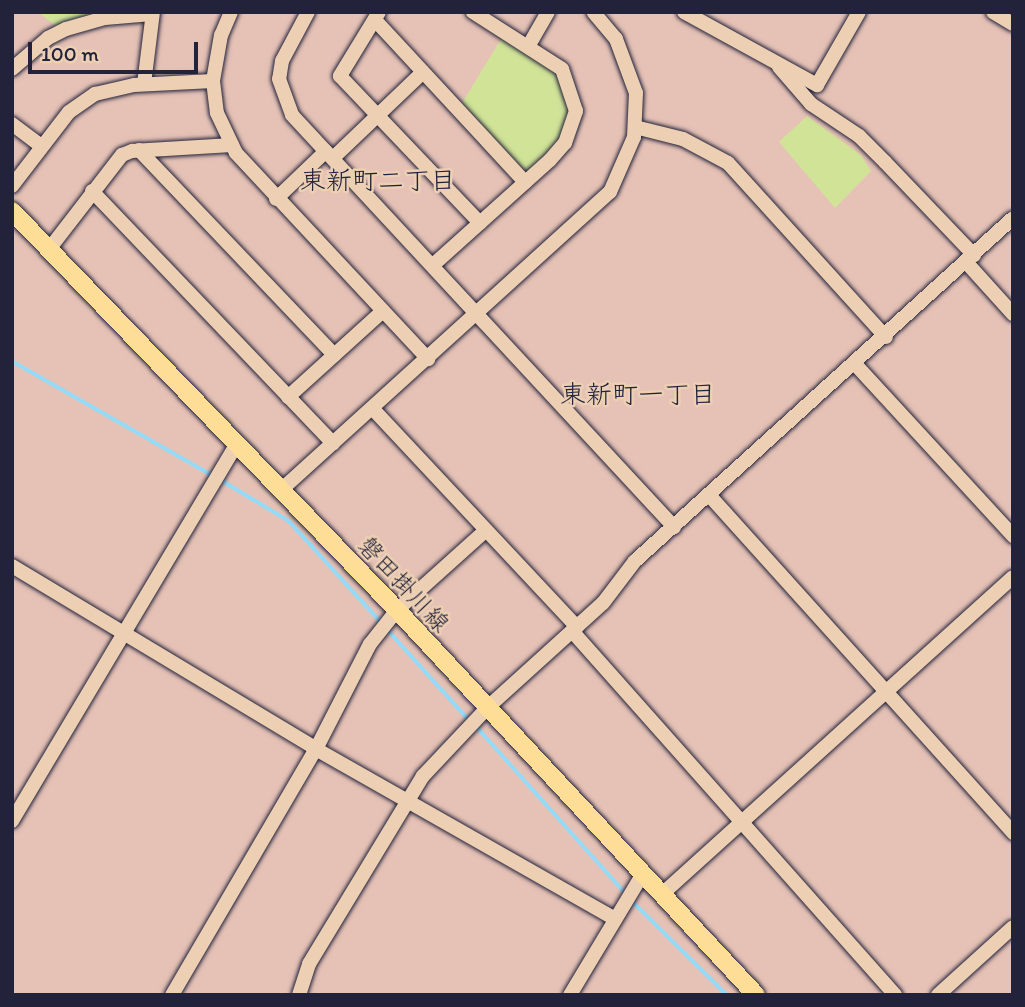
<!DOCTYPE html>
<meta charset="utf-8">
<style>
body{margin:0}
#map{position:relative;width:1025px;height:1007px;overflow:hidden;background:#e6c2b6;font-family:Itim,"Klee One",sans-serif}
div>[style]{position:absolute}
.green>*{inset:0;background:#d1e397}
.stream>*{height:3.5px;margin:-1.75px;padding:0 1.75px;transform-origin:1.75px;border-radius:1.75px;background:#95dbf7}
.roads{filter:drop-shadow(0 0 2px #22223b) drop-shadow(0 0 2px #22223b)}
.minor>*{height:14px;margin:-7px;padding:0 7px;transform-origin:7px;border-radius:7px;background:#edd0b3}
.major>*{height:18px;margin:-9px;padding:0 9px;transform-origin:9px;border-radius:9px;background:#fedd96}
span{translate:-50% -50%;white-space:nowrap;text-align:center;line-height:1.15;-webkit-text-stroke:5px #edd0b3;paint-order:stroke}
.street-label{font-size:24px;color:#22223b}
.neighbourhood-label{font-size:26px;color:#22223b}
.frame{position:absolute;inset:0;border:14px solid #22223b;pointer-events:none}
.scale{position:absolute;left:28px;top:42px;width:170px;height:32px;box-sizing:border-box;border:4px solid #22223b;border-top:0;padding-left:9px;font-size:21px;line-height:24px;white-space:nowrap;color:#22223b;-webkit-text-stroke:5px #edd0b3;paint-order:stroke}
</style>
<div id="map">
<div class="green">
<div style="clip-path:polygon(38px 12px,98px 12px,56px 26px)"></div>
<div style="clip-path:polygon(506px 31px,569px 82px,574px 96px,566px 141px,528px 180px,462px 103px)"></div>
<div style="clip-path:polygon(807px 116px,861px 155px,871px 171px,835px 208px,779px 142px)"></div>
</div>
<div class="stream">
<div style="left:12px;top:361px;width:232px;rotate:29.7deg"></div>
<div style="left:221px;top:480px;width:79px;rotate:31.1deg"></div>
<div style="left:289px;top:521px;width:137px;rotate:47.7deg"></div>
<div style="left:386px;top:628px;width:125px;rotate:47.9deg"></div>
<div style="left:476px;top:726px;width:227px;rotate:48.2deg"></div>
<div style="left:632px;top:901px;width:134px;rotate:44.7deg"></div>
</div>
<div class="roads">
<div class="minor">
<div style="left:231px;top:12px;width:25px;rotate:113deg"></div>
<div style="left:221px;top:35px;width:47px;rotate:99.9deg"></div>
<div style="left:213px;top:81px;width:32px;rotate:83deg"></div>
<div style="left:217px;top:113px;width:44px;rotate:64.6deg"></div>
<div style="left:236px;top:153px;width:282px;rotate:47deg"></div>
<div style="left:308px;top:12px;width:55px;rotate:118deg"></div>
<div style="left:282px;top:61px;width:18px;rotate:99deg"></div>
<div style="left:279px;top:79px;width:38px;rotate:70deg"></div>
<div style="left:292px;top:115px;width:562px;rotate:47.16deg"></div>
<div style="left:379px;top:12px;width:75px;rotate:121.4deg"></div>
<div style="left:340px;top:76px;width:203px;rotate:46.4deg"></div>
<div style="left:684px;top:12px;width:152px;rotate:28.8deg"></div>
<div style="left:817px;top:85px;width:84px;rotate:-60.1deg"></div>
<div style="left:993px;top:12px;width:23px;rotate:31deg"></div>
<div style="left:375px;top:20px;width:221px;rotate:47.2deg"></div>
<div style="left:529px;top:45px;width:38px;rotate:-60deg"></div>
<div style="left:779px;top:67px;width:49px;rotate:49.1deg"></div>
<div style="left:811px;top:104px;width:58px;rotate:33.7deg"></div>
<div style="left:859px;top:136px;width:37px;rotate:45deg"></div>
<div style="left:885px;top:162px;width:129px;rotate:46.3deg"></div>
<div style="left:12px;top:69px;width:48px;rotate:-40.7deg"></div>
<div style="left:48px;top:38px;width:20px;rotate:-27deg"></div>
<div style="left:66px;top:29px;width:41px;rotate:-15.8deg"></div>
<div style="left:105px;top:18px;width:47px;rotate:-4.9deg"></div>
<div style="left:144px;top:84px;width:73px;rotate:-82.9deg"></div>
<div style="left:12px;top:124px;width:36px;rotate:37deg"></div>
<div style="left:635px;top:127px;width:49px;rotate:14deg"></div>
<div style="left:683px;top:139px;width:51px;rotate:28.1deg"></div>
<div style="left:728px;top:163px;width:235px;rotate:47.8deg"></div>
<div style="left:139px;top:150px;width:283px;rotate:46.4deg"></div>
<div style="left:333px;top:158px;width:124px;rotate:-43.7deg"></div>
<div style="left:12px;top:186px;width:93px;rotate:-52.4deg"></div>
<div style="left:69px;top:112px;width:32px;rotate:-35deg"></div>
<div style="left:95px;top:94px;width:40px;rotate:-13deg"></div>
<div style="left:134px;top:85px;width:79px;rotate:-2.9deg"></div>
<div style="left:92px;top:191px;width:349px;rotate:46.3deg"></div>
<div style="left:276px;top:199px;width:69px;rotate:-43.8deg"></div>
<div style="left:50px;top:248px;width:118px;rotate:-52.3deg"></div>
<div style="left:122px;top:155px;width:11px;rotate:-22deg"></div>
<div style="left:132px;top:151px;width:100px;rotate:-3.4deg"></div>
<div style="left:966px;top:262px;width:70px;rotate:47.9deg"></div>
<div style="left:433px;top:265px;width:157px;rotate:-41.9deg"></div>
<div style="left:550px;top:160px;width:23px;rotate:-49deg"></div>
<div style="left:565px;top:143px;width:34px;rotate:-71deg"></div>
<div style="left:576px;top:111px;width:44px;rotate:-108.4deg"></div>
<div style="left:562px;top:69px;width:106px;rotate:-147.4deg"></div>
<div style="left:855px;top:364px;width:234px;rotate:47.4deg"></div>
<div style="left:288px;top:397px;width:128px;rotate:-42.2deg"></div>
<div style="left:372px;top:408px;width:300px;rotate:46.9deg"></div>
<div style="left:281px;top:490px;width:444px;rotate:-42.2deg"></div>
<div style="left:610px;top:192px;width:60px;rotate:-66.4deg"></div>
<div style="left:634px;top:137px;width:44px;rotate:-87.4deg"></div>
<div style="left:636px;top:93px;width:58px;rotate:-110.3deg"></div>
<div style="left:616px;top:39px;width:35px;rotate:-130deg"></div>
<div style="left:709px;top:495px;width:455px;rotate:48deg"></div>
<div style="left:12px;top:566px;width:355px;rotate:31deg"></div>
<div style="left:316px;top:749px;width:344px;rotate:29.6deg"></div>
<div style="left:572px;top:631px;width:487px;rotate:48.4deg"></div>
<div style="left:12px;top:821px;width:439px;rotate:-59.2deg"></div>
<div style="left:661px;top:895px;width:474px;rotate:-42.1deg"></div>
<div style="left:172px;top:995px;width:285px;rotate:-59.7deg"></div>
<div style="left:316px;top:749px;width:118px;rotate:-62.8deg"></div>
<div style="left:370px;top:644px;width:43px;rotate:-51.5deg"></div>
<div style="left:397px;top:610px;width:118px;rotate:-41.9deg"></div>
<div style="left:299px;top:995px;width:33px;rotate:-72deg"></div>
<div style="left:309px;top:964px;width:220px;rotate:-58.8deg"></div>
<div style="left:423px;top:776px;width:93px;rotate:-46.7deg"></div>
<div style="left:487px;top:708px;width:156px;rotate:-42.2deg"></div>
<div style="left:603px;top:603px;width:53px;rotate:-52.7deg"></div>
<div style="left:635px;top:561px;width:510px;rotate:-42.22deg"></div>
<div style="left:570px;top:995px;width:140px;rotate:-59deg"></div>
<div style="left:938px;top:995px;width:101px;rotate:-42.2deg"></div>
</div>
<div class="major">
<div style="left:12px;top:211px;width:554px;rotate:46.02deg"></div>
<div style="left:397px;top:610px;width:526px;rotate:47deg"></div>
</div>
</div>
<div class="street-label">
<span style="left:404px;top:584px;rotate:47deg">磐田掛川線</span>
</div>
<div class="neighbourhood-label">
<span style="left:378px;top:181px">東新町二丁目</span>
<span style="left:638px;top:395px">東新町一丁目</span>
</div>
<div class="frame"></div>
<div class="scale">100 m</div>
</div>
